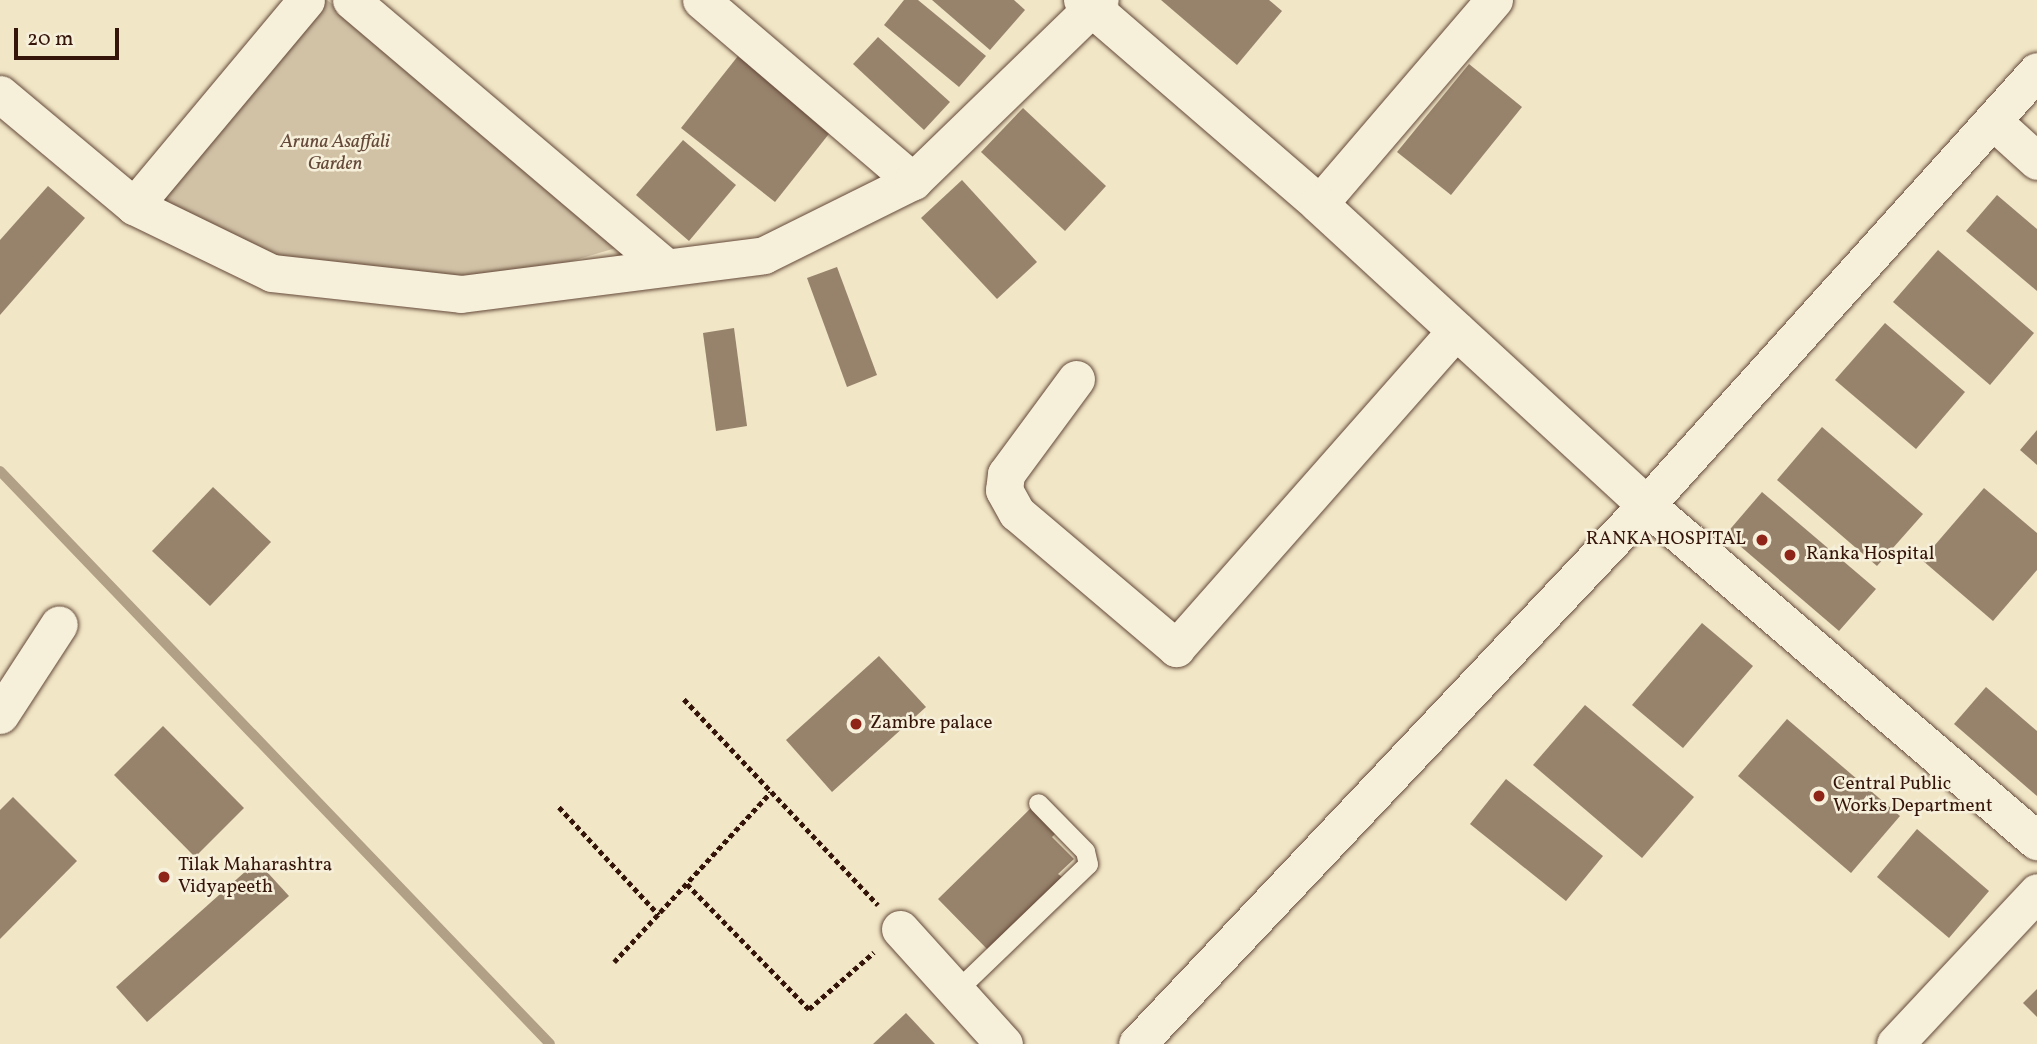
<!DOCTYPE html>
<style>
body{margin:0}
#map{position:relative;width:2037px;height:1044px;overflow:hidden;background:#f1e6c6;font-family:Vollkorn,serif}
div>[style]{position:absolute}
.green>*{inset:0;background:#d1c2a6}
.stream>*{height:10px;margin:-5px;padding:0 5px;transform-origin:5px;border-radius:5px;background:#b19f86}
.building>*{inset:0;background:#97826c}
.path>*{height:4.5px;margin-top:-2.25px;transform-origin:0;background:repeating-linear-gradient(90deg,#35150a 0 5px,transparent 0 8.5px)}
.roads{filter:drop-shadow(0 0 2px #644939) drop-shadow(0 0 2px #644939)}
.service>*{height:19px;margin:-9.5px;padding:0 9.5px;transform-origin:9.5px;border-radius:9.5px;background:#f6efda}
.minor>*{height:37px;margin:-18.5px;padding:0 18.5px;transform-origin:18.5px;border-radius:18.5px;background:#f6efda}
.tertiary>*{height:38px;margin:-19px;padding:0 19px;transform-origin:19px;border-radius:19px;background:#f6efda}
.dots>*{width:19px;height:19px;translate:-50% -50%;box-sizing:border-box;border:4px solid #f6efda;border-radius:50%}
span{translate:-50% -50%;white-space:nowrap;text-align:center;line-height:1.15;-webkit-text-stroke:5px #f6efda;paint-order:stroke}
.park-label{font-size:19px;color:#644939;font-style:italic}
.poi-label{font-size:19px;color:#35150a}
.right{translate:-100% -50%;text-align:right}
.left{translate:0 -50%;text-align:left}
.scale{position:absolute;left:14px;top:28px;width:105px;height:32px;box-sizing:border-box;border:4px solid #35150a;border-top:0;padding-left:9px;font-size:21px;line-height:24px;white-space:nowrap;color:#35150a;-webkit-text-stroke:5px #f6efda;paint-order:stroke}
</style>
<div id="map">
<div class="green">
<div style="clip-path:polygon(307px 0,327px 0,636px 242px,461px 294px,285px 262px,153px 203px)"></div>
</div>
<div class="stream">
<div style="left:0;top:471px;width:794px;rotate:46.17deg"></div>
</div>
<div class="building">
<div style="clip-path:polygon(904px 0,918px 0,986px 56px,959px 87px,884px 25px)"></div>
<div style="clip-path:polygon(932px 0,1014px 0,1025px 10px,990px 50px)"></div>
<div style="clip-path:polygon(1161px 0,1269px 0,1282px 11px,1237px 65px)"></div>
<div style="clip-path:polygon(878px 37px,950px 102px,924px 130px,853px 64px)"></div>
<div style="clip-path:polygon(738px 56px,832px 130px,775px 202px,681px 128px)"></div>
<div style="clip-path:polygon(1469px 64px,1522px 107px,1451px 195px,1397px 152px)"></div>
<div style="clip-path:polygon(1023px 108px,1106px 186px,1065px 231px,981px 152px)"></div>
<div style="clip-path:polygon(683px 140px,736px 185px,689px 241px,636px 195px)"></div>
<div style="clip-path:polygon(962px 180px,1037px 262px,997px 299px,921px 218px)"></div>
<div style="clip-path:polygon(48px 186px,85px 218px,0 315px,0 240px)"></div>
<div style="clip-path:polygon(1997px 195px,2037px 229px,2037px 291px,1966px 231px)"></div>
<div style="clip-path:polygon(1938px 250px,2034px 333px,1990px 385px,1893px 302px)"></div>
<div style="clip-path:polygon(837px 267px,877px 375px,847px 387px,807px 278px)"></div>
<div style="clip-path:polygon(1885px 323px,1965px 392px,1916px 449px,1835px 380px)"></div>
<div style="clip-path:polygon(734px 328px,747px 426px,716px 431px,703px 333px)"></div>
<div style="clip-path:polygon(1822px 427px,1923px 514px,1877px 566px,1777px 480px)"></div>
<div style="clip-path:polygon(2037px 430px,2037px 465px,2020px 450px)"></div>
<div style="clip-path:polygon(213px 487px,271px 542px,210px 606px,152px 551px)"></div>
<div style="clip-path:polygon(1984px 488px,2037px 533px,2037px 570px,1993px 621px,1922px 560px)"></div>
<div style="clip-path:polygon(1762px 492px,1876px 589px,1839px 631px,1726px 534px)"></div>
<div style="clip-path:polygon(1702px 623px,1753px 666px,1683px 748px,1632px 705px)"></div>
<div style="clip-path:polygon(879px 656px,926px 707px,832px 792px,786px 740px)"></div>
<div style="clip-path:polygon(1986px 687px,2037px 731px,2037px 796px,1954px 724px)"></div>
<div style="clip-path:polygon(1585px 705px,1694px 797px,1642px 858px,1533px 765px)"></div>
<div style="clip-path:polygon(1787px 719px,1900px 816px,1851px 873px,1738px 776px)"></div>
<div style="clip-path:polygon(163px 726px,244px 808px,195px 857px,114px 775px)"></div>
<div style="clip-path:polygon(1506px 779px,1603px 856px,1566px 901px,1470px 824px)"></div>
<div style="clip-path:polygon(13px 797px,77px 861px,0 939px,0 810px)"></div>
<div style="clip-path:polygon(1034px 805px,1059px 830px,1052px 837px,1074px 859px,1058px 874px,1062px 877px,988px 950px,938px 899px)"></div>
<div style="clip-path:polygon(1917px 829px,1989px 891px,1949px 938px,1877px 877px)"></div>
<div style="clip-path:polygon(257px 861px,289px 896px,147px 1022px,116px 987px)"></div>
<div style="clip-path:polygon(2037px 989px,2037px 1017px,2023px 1003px)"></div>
<div style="clip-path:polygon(906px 1013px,935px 1044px,873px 1044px)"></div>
</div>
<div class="path">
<div style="left:684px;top:699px;width:283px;rotate:46.7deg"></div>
<div style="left:559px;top:807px;width:147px;rotate:47.2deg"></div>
<div style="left:687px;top:884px;width:175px;rotate:45.7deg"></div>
<div style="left:809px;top:1009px;width:86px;rotate:-41.2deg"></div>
<div style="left:614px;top:962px;width:231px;rotate:-47.3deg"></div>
</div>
<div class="roads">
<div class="service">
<div style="left:956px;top:991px;width:183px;rotate:-43.9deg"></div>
<div style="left:1088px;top:864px;width:13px;rotate:-103deg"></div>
<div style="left:1085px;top:851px;width:67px;rotate:-134.4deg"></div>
</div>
<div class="minor">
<div style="left:351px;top:0;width:413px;rotate:40.3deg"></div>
<div style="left:701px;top:0;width:279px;rotate:40.5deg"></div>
<div style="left:0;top:94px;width:175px;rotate:39.9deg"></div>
<div style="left:134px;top:206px;width:153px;rotate:25.9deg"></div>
<div style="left:272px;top:273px;width:190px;rotate:6.3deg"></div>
<div style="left:461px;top:294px;width:305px;rotate:-7.3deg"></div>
<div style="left:764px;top:255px;width:166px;rotate:-26.4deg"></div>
<div style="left:913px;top:181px;width:260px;rotate:-44.1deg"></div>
<div style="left:1994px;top:122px;width:58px;rotate:42.2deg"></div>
<div style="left:1319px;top:204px;width:269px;rotate:-49.4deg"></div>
<div style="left:134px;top:206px;width:268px;rotate:-50.1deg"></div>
<div style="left:1076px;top:379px;width:118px;rotate:126.4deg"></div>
<div style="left:1006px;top:474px;width:16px;rotate:97deg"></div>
<div style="left:1004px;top:490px;width:26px;rotate:61deg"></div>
<div style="left:1017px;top:513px;width:209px;rotate:40.3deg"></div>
<div style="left:1176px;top:648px;width:424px;rotate:-48.6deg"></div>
<div style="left:0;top:715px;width:108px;rotate:-57deg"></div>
<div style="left:900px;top:929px;width:155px;rotate:47.9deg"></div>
<div style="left:1137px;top:1044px;width:741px;rotate:-46.64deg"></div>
<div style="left:1646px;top:505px;width:584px;rotate:-47.98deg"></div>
<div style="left:1895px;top:1044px;width:208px;rotate:-46.9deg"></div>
</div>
<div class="tertiary">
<div style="left:1083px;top:0;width:312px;rotate:40.8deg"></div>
<div style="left:1319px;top:204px;width:444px;rotate:42.6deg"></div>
<div style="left:1646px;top:505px;width:516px;rotate:40.67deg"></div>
</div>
</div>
<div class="dots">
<div style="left:1762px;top:540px;background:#8f2418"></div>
<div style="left:1790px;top:555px;background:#8f2418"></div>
<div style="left:856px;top:724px;background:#8f2418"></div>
<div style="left:1819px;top:796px;background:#8f2418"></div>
<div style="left:164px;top:877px;background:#8f2418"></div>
</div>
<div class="park-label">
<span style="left:335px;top:154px">Aruna Asaffali<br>Garden</span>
</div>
<div class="poi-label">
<span class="right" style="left:1746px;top:540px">RANKA HOSPITAL</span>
<span class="left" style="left:1806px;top:555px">Ranka Hospital</span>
<span class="left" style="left:870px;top:724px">Zambre palace</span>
<span class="left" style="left:1833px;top:796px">Central Public<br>Works Department</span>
<span class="left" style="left:178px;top:877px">Tilak Maharashtra<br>Vidyapeeth</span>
</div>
<div class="scale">20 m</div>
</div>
